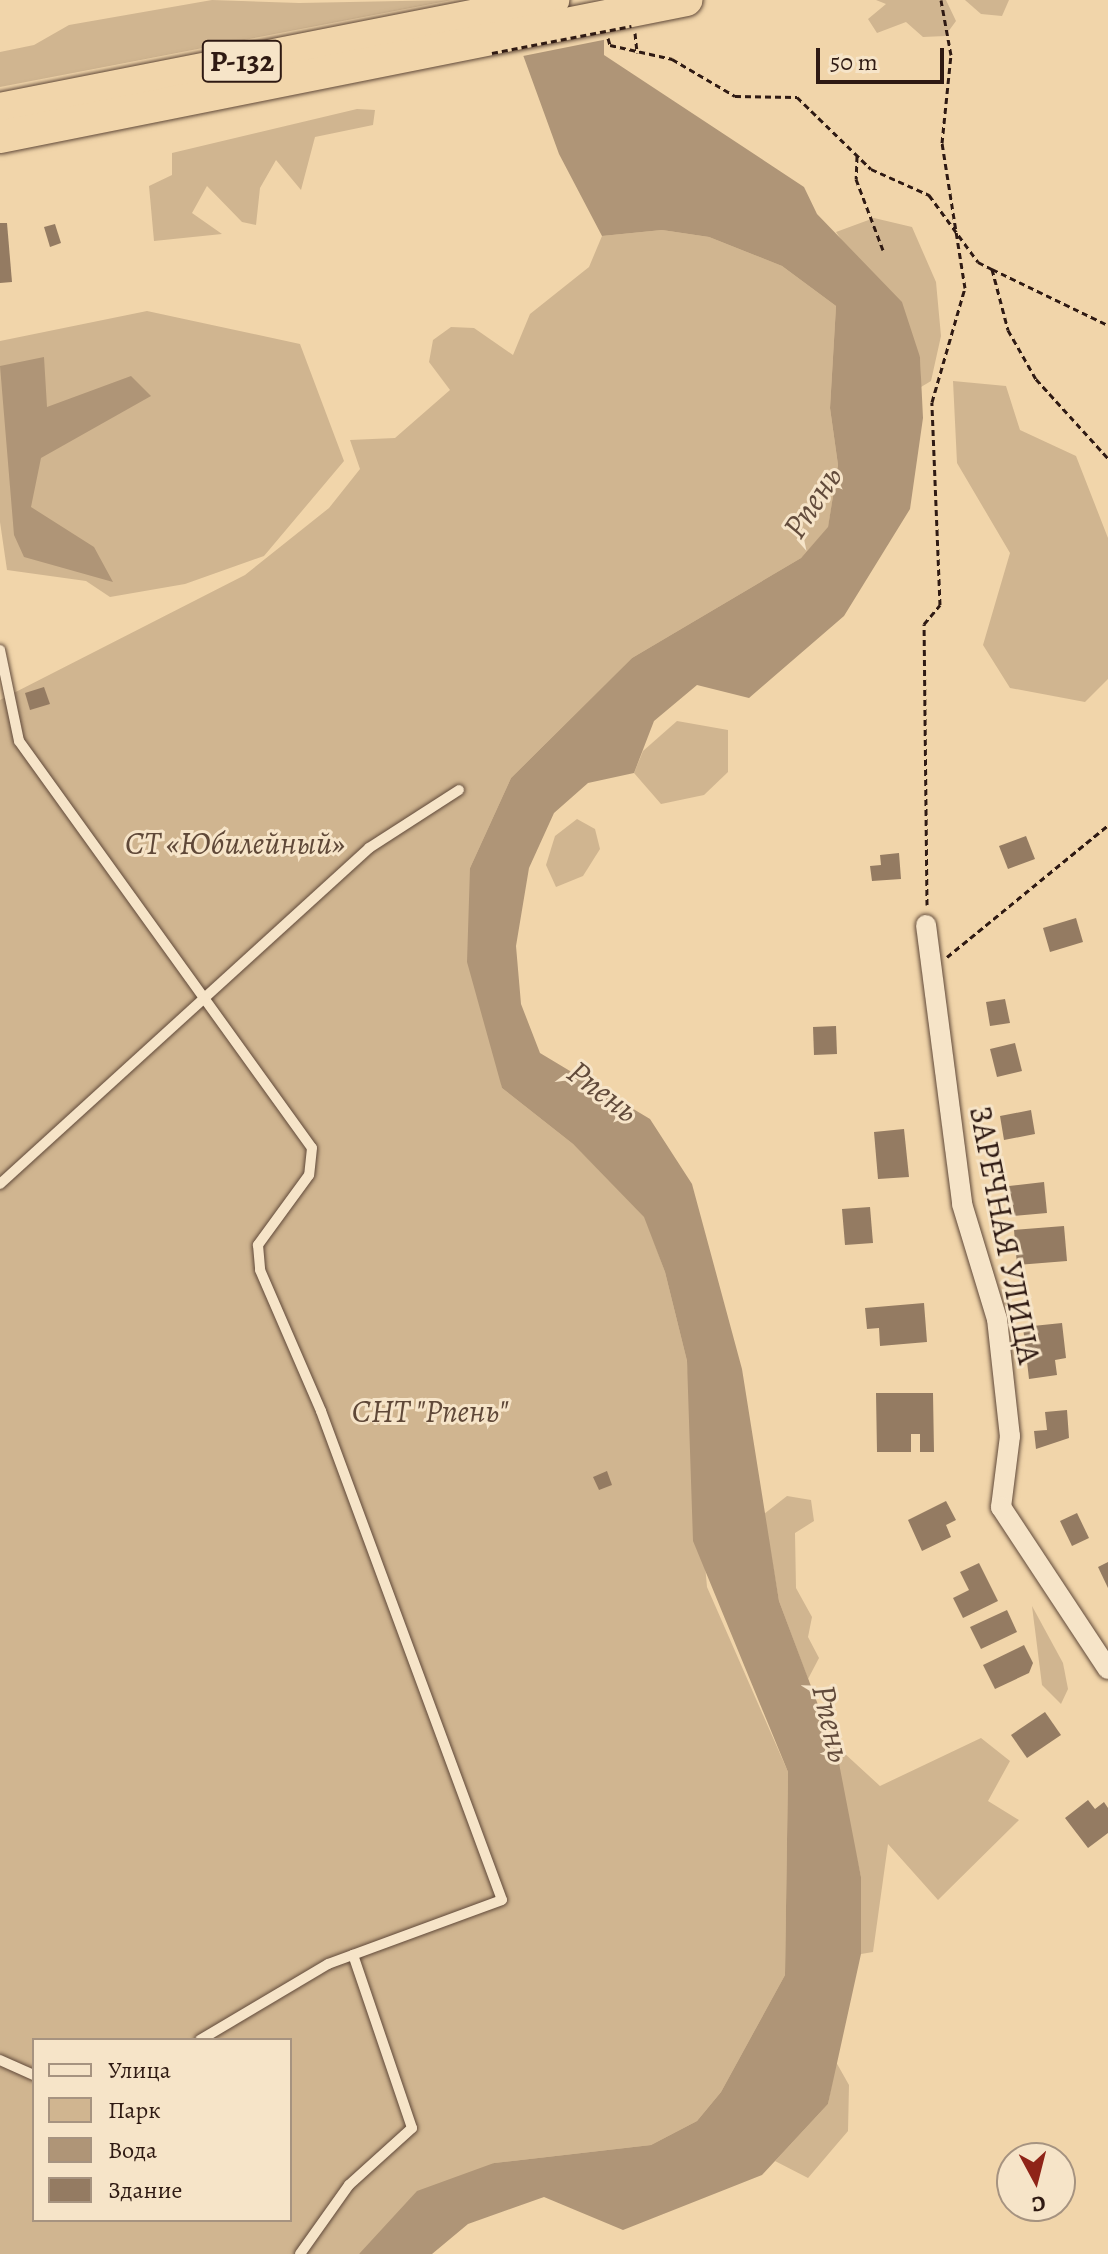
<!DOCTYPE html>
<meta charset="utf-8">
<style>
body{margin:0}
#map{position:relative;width:1108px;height:2254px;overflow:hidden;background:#f1d5aa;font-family:Alegreya,serif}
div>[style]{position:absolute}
.green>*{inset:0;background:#d0b590}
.water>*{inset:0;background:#af9577}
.pier>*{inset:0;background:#f1d5aa}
.building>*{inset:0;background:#947b62}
.path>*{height:3px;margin-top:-1.5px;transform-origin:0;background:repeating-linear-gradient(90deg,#2f1a13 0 6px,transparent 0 10px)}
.roads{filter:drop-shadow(0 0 2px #604939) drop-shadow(0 0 2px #604939)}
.service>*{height:10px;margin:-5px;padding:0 5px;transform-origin:5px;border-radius:5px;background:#f6e4c8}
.minor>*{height:20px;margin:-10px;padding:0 10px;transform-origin:10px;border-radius:10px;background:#f6e4c8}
.trunk>*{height:32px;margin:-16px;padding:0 16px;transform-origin:16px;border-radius:16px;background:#f1d5aa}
.path-bridge>*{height:3px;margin-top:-1.5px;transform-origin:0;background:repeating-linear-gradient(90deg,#2f1a13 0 6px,transparent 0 10px)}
span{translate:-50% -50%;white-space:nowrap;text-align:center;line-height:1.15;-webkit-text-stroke:6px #f6e4c8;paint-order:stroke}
.shield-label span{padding:2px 6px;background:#f6e4c8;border:2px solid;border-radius:6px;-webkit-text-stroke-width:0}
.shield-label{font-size:30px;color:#2f1a13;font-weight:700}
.park-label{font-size:32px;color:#5f4838;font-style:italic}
.street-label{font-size:32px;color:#2f1a13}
.water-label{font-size:34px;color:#624b3b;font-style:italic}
.legend{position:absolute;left:32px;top:2038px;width:260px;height:184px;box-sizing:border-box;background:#f6e4c8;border:2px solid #a69380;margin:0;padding:10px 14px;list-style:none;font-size:24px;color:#2f1a13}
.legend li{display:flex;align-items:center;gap:16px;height:40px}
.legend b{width:40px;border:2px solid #a69380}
.north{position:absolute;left:996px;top:2142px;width:80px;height:80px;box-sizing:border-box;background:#f6e4c8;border:2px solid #a69380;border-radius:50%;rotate:173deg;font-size:22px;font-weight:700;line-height:32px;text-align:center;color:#2f1a13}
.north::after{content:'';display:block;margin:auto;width:28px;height:36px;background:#8f2418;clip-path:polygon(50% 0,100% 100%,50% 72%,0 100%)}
.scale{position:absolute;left:816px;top:48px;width:128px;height:36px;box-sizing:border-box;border:4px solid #2f1a13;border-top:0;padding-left:10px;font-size:24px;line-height:28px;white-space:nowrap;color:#2f1a13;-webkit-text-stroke:6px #f6e4c8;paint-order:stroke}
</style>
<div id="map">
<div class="green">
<div style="clip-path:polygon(212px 0,299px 3px,452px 0,0 87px,0 52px,34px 45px,69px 25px)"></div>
<div style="clip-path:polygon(876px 0,946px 0,956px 21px,945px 36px,923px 37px,906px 22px,877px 33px,868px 19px,886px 4px)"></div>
<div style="clip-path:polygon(965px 0,1009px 0,1002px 16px,981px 14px)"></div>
<div style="clip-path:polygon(357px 109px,375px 110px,373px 125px,315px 137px,301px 190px,276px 160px,260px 188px,256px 225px,242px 222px,207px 186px,192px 213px,222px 234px,154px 241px,149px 186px,172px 175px,172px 153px)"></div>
<div style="clip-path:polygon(874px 218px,912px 227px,936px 282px,941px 336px,931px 381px,921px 387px,920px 357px,836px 232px)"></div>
<div style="clip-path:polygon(evenodd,662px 230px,709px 237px,782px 266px,836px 306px,830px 408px,838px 465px,828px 528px,801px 558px,632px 658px,511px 778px,470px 868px,502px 1088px,573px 1144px,645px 1217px,665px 1272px,687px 1361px,707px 1587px,788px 1772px,785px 1975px,721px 2092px,697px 2121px,651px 2145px,494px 2163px,359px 2254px,0 2254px,0 700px,245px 575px,329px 508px,360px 469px,350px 440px,395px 438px,450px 390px,429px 362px,433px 340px,451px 327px,474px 328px,513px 355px,530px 314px,589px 267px,602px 236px,662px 230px,34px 2040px,290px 2040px,290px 2220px,34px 2220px,34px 2040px)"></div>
<div style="clip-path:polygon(147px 311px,300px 344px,344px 461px,264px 556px,185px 584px,110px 597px,86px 581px,7px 570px,0 522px,0 341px)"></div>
<div style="clip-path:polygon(953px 381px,1006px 386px,1020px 430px,1076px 456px,1108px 538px,1108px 679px,1085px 702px,1010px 688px,983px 645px,1010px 553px,957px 463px)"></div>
<div style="clip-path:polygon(677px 721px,728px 730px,728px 772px,704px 795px,661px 804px,634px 773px,643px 751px)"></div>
<div style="clip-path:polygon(577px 819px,595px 829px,600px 849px,583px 876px,556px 887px,546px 865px,555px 836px)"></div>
<div style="clip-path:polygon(787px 1496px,811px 1500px,814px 1521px,795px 1533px,796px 1588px,812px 1617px,808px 1637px,819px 1658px,808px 1679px,779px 1601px,764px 1514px)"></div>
<div style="clip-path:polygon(1032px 1606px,1063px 1663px,1068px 1689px,1061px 1704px,1042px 1685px)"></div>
<div style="clip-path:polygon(981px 1738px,1010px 1761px,988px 1801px,1019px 1820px,938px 1900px,888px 1844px,873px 1952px,861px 1954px,861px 1877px,831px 1741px,880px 1786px)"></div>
<div style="clip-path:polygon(836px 2062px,849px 2085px,848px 2131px,808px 2178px,775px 2161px,828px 2104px)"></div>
</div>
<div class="water">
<div style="clip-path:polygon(503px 0,604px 35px,604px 55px,804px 187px,817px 214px,902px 302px,920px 357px,923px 418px,910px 509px,844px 616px,749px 698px,697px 685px,654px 721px,634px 773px,588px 783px,554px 813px,529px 868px,516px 946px,521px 1004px,540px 1053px,650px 1119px,692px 1184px,742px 1369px,779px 1601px,838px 1758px,861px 1877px,861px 1954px,828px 2104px,762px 2175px,623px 2230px,544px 2197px,468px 2224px,432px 2254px,359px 2254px,417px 2191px,494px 2163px,651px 2145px,697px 2121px,721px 2092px,785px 1975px,788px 1772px,693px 1541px,687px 1361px,665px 1272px,644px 1217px,573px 1144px,502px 1088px,467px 962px,470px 868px,511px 778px,632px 658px,801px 558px,828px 527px,838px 465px,830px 408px,836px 306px,782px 266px,709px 237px,662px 230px,602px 236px,559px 154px)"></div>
<div style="clip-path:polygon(44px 357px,47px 407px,131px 376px,151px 396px,41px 458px,31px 507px,94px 547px,113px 582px,24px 557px,14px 535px,0 366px)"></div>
</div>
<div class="pier">
<div style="clip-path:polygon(499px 0,597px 0,608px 39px,518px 57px)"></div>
</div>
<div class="building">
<div style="clip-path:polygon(0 223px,7px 223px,12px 282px,0 283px)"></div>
<div style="clip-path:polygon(55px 224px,61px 243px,50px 247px,44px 227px)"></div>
<div style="clip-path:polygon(44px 687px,50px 704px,30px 710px,25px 693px)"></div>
<div style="clip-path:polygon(1026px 836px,1035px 859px,1008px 869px,999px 846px)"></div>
<div style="clip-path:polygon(899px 853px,901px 879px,872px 881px,870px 866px,881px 865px,880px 855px)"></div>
<div style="clip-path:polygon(1076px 918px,1083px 942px,1050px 952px,1043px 928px)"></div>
<div style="clip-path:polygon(1005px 999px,1010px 1023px,990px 1026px,986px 1002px)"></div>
<div style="clip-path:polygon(836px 1026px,837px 1054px,814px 1055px,813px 1027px)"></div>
<div style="clip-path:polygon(1015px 1043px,1022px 1071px,997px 1077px,990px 1049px)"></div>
<div style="clip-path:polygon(1031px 1110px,1035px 1134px,1004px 1140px,1000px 1116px)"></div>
<div style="clip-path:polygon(904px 1129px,909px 1177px,878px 1179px,874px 1132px)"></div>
<div style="clip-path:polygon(1044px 1182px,1047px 1213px,1012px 1216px,1009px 1186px)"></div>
<div style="clip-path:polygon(870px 1207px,873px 1243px,845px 1245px,842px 1209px)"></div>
<div style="clip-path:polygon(1064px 1226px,1067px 1261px,1017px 1265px,1014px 1230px)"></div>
<div style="clip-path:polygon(924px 1303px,927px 1342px,880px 1346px,879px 1328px,867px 1329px,865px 1308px)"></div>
<div style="clip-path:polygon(1062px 1323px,1066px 1358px,1055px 1360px,1057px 1375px,1029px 1379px,1023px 1327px)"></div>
<div style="clip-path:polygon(876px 1393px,933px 1393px,934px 1452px,920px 1452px,920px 1434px,911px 1434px,911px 1452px,877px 1452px)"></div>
<div style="clip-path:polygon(1067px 1410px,1069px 1438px,1036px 1449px,1034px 1431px,1047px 1430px,1045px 1412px)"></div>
<div style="clip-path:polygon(607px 1471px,612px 1485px,599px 1490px,593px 1477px)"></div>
<div style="clip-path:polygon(946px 1501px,956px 1520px,946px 1525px,951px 1537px,922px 1551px,908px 1520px)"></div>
<div style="clip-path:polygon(1077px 1513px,1089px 1538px,1072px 1546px,1060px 1521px)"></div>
<div style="clip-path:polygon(1108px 1562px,1108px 1588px,1098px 1567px)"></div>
<div style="clip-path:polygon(979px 1563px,998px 1601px,963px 1618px,953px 1598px,969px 1590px,960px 1572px)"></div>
<div style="clip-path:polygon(1007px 1610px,1017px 1632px,981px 1649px,970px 1627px)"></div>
<div style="clip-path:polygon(1024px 1645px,1033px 1663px,1029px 1673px,995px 1689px,983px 1665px)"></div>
<div style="clip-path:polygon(1045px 1712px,1061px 1735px,1027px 1758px,1011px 1735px)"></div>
<div style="clip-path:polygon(1088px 1800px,1095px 1809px,1104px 1802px,1108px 1808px,1108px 1833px,1088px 1848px,1065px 1818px)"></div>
</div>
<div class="path">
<div style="left:635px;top:33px;width:20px;rotate:84deg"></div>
<div style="left:608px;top:38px;width:7px;rotate:74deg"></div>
<div style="left:610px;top:45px;width:64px;rotate:12.7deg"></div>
<div style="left:672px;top:59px;width:73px;rotate:30.4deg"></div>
<div style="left:735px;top:96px;width:62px;rotate:0.9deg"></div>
<div style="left:797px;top:97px;width:103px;rotate:44.2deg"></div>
<div style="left:871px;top:169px;width:64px;rotate:24.1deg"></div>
<div style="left:929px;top:195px;width:83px;rotate:53.8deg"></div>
<div style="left:978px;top:262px;width:16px;rotate:27deg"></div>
<div style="left:992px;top:269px;width:63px;rotate:75.3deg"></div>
<div style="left:1008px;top:330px;width:56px;rotate:60.3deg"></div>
<div style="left:1036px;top:379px;width:107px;rotate:47.7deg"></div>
<div style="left:857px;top:156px;width:23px;rotate:92deg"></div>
<div style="left:856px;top:179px;width:76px;rotate:69.2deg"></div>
<div style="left:992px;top:269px;width:129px;rotate:25.8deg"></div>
<div style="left:927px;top:905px;width:281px;rotate:-90.6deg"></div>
<div style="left:924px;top:624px;width:25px;rotate:-50deg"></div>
<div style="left:940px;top:605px;width:203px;rotate:-92.3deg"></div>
<div style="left:932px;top:402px;width:119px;rotate:-73.9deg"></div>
<div style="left:965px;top:288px;width:147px;rotate:-99deg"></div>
<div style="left:942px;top:143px;width:88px;rotate:-84.2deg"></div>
<div style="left:951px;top:55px;width:56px;rotate:-100.3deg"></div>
<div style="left:947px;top:957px;width:208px;rotate:-39.3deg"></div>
</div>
<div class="roads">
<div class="service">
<div style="left:0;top:650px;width:93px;rotate:78.2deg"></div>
<div style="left:19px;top:741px;width:501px;rotate:54.25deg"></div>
<div style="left:312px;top:1148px;width:27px;rotate:96deg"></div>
<div style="left:309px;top:1175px;width:87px;rotate:126.1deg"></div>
<div style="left:258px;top:1245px;width:25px;rotate:85deg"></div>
<div style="left:260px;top:1270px;width:154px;rotate:66.6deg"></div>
<div style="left:321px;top:1411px;width:521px;rotate:69.69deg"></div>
<div style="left:502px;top:1900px;width:185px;rotate:159.8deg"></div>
<div style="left:328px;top:1964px;width:149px;rotate:149.3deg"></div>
<div style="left:0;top:1184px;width:499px;rotate:-42.3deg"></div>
<div style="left:369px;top:848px;width:107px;rotate:-32.8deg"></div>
<div style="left:0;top:2060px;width:37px;rotate:24deg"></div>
<div style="left:300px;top:2254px;width:85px;rotate:-54.6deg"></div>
<div style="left:349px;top:2185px;width:85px;rotate:-42.1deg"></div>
<div style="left:412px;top:2128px;width:183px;rotate:-108.8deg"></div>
</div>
<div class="minor">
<div style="left:926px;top:925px;width:281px;rotate:82.6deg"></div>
<div style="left:962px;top:1204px;width:120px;rotate:73.1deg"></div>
<div style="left:997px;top:1319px;width:118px;rotate:83.7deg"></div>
<div style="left:1010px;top:1436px;width:72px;rotate:97.2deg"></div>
<div style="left:1001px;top:1507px;width:194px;rotate:56.6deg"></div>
</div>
<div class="trunk">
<div style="left:0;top:109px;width:564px;rotate:-11.15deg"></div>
<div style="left:0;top:137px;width:700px;rotate:-11.29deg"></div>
</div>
</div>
<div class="path-bridge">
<div style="left:492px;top:53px;width:142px;rotate:-11deg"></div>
</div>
<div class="shield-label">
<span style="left:242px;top:61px">Р-132</span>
</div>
<div class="park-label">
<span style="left:235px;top:843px">СТ «Юбилейный»</span>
<span style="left:430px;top:1411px">СНТ "Рпень"</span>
</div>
<div class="street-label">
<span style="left:1005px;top:1235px;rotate:79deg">ЗАРЕЧНАЯ УЛИЦА</span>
</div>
<div class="water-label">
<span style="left:812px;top:502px;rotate:-57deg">Рпень</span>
<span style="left:603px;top:1091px;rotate:37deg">Рпень</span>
<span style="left:832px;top:1723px;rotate:77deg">Рпень</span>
</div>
<ul class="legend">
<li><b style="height:10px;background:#f6e4c8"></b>Улица</li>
<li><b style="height:22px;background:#d0b590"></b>Парк</li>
<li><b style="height:22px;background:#af9577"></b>Вода</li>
<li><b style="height:22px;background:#947b62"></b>Здание</li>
</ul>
<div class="north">С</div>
<div class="scale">50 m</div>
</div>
